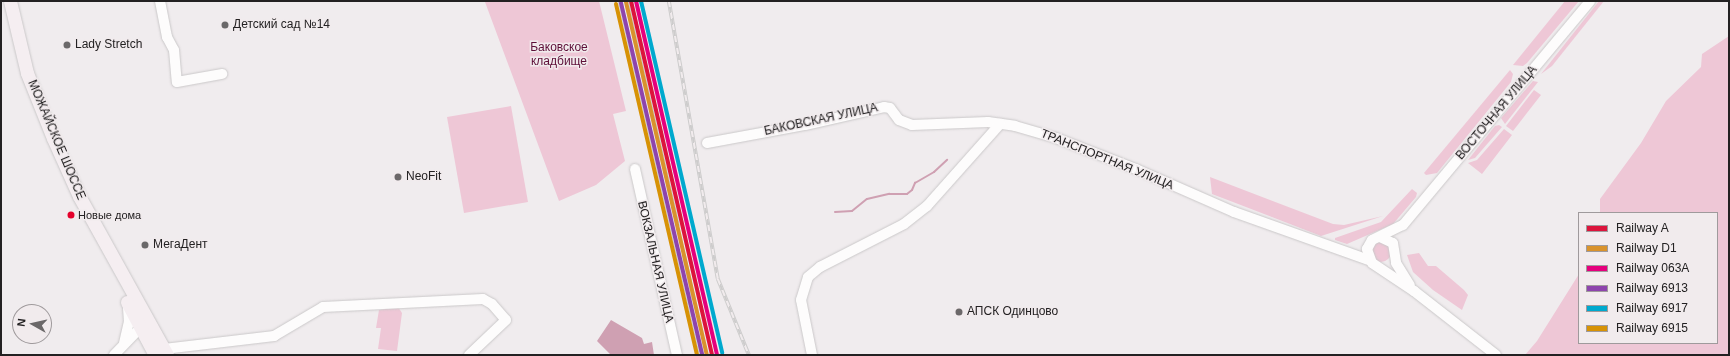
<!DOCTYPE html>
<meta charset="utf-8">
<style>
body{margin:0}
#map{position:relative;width:1730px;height:356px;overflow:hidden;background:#f0ecee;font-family:Helvetica,sans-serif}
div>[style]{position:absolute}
.green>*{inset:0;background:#eec7d6}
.round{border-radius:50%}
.water>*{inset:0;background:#cfa0b2}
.stream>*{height:2px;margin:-1px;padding:0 1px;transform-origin:1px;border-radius:1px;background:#cfa0b2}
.roads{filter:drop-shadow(0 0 1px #cac8c9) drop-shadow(0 0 1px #cac8c9)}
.minor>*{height:10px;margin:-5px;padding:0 5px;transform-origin:5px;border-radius:5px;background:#fdfcfc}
.major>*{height:13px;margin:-6.5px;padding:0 6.5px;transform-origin:6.5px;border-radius:6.5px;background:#f5eef1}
.rail>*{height:3.5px;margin-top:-1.75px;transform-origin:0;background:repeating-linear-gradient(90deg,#f1ebed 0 6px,#cdcccc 0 12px);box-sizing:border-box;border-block:1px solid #cdcccc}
.rail-1>*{height:4px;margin:-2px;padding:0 2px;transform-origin:2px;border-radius:2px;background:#dc143c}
.rail-2>*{height:4px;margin:-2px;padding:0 2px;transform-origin:2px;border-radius:2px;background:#d9922c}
.rail-3>*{height:4px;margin:-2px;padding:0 2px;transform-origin:2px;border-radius:2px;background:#e5007d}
.rail-4>*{height:4px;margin:-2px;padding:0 2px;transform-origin:2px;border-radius:2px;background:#8e44ad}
.rail-5>*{height:4px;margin:-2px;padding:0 2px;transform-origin:2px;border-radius:2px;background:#00a9ce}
.rail-6>*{height:4px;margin:-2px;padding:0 2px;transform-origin:2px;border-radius:2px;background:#d79205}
.dots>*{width:11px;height:11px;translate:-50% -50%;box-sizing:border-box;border:2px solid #f1ebed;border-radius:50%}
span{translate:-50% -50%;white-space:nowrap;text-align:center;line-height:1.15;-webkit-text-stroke:3px #f1ebed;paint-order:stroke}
.bus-label{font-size:11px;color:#232122}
.left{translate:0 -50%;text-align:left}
.poi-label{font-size:12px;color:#232122}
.park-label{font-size:12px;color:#5e0f38}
.street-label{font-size:12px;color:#232122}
.frame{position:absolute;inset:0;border:2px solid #232122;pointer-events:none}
.legend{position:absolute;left:1578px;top:212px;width:140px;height:132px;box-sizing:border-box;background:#f1ebed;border:1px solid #9f9a9c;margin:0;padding:5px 7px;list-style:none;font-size:12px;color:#232122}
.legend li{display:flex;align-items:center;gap:8px;height:20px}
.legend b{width:20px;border:1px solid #9f9a9c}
.north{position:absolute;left:12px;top:304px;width:40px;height:40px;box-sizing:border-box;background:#f1ebed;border:1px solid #9f9a9c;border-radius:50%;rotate:278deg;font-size:11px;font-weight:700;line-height:16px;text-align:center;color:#232122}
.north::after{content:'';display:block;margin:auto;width:14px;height:18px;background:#6b6869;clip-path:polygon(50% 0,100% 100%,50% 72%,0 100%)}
</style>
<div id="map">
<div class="green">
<div style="clip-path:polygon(599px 1px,626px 111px,613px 114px,625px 161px,596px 185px,559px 201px,485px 2px)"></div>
<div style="clip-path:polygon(1565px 1px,1579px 1px,1527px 63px,1523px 66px,1513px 65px)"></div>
<div style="clip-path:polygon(1599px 1px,1604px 1px,1552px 66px,1541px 74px)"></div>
<div style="clip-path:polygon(1729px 36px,1729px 355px,1525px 355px,1537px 341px,1579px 274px,1579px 343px,1717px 343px,1717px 213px,1600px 213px,1600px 199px,1641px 143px,1666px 101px,1701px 67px,1702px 54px)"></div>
<div style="clip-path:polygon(1510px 70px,1513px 74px,1511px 82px,1437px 173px,1426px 175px,1424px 173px)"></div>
<div style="clip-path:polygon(1533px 81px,1538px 82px,1505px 124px,1501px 118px)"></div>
<div style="clip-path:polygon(1534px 90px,1541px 95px,1513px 131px,1506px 126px)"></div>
<div style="clip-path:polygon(511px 106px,528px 202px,464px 213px,447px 117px)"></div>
<div style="clip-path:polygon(1499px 125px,1502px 127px,1475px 158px,1468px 160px,1495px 126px)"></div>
<div style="clip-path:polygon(1504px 129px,1512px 135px,1482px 174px,1468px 163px,1477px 160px)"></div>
<div style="clip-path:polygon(1210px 177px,1333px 224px,1344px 225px,1383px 216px,1321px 236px,1212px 194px)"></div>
<div style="clip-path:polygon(1412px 189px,1417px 193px,1416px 197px,1393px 224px,1347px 244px,1335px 240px,1335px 238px,1381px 222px)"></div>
<div class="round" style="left:1371px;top:242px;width:20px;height:20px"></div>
<div style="clip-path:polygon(1419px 253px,1428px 266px,1436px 266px,1464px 290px,1468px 295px,1462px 310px,1433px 290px,1413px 272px,1407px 255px)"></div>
<div style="clip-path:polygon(398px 307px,402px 313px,397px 351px,378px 349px,381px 328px,376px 328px,379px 310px)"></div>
</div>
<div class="water">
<div style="clip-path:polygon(611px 320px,642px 338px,644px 344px,652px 342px,654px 355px,611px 355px,597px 341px)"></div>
</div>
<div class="stream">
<div style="left:835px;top:212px;width:17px;rotate:-3deg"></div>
<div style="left:852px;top:211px;width:19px;rotate:-39deg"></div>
<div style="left:867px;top:199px;width:23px;rotate:-13deg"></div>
<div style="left:889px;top:194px;width:18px"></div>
<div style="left:907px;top:194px;width:6px;rotate:-39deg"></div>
<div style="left:912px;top:190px;width:8px;rotate:-67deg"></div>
<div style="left:915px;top:183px;width:22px;rotate:-30deg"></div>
<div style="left:934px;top:172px;width:18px;rotate:-43deg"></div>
</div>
<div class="roads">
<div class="minor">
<div style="left:160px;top:1px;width:37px;rotate:79deg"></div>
<div style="left:167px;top:37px;width:15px;rotate:62deg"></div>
<div style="left:174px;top:50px;width:32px;rotate:85deg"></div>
<div style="left:177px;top:82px;width:46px;rotate:-10.1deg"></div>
<div style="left:707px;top:143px;width:100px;rotate:-10.4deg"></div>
<div style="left:805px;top:125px;width:81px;rotate:-12.8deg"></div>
<div style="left:884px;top:107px;width:6px;rotate:9deg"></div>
<div style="left:890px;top:108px;width:15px;rotate:53deg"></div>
<div style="left:899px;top:120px;width:14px;rotate:21deg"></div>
<div style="left:912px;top:125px;width:76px;rotate:-2.3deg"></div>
<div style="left:988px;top:122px;width:27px;rotate:8deg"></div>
<div style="left:1015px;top:126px;width:43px;rotate:16.3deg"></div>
<div style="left:1056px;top:138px;width:86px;rotate:21.2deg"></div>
<div style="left:1136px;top:169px;width:107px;rotate:23.7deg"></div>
<div style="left:1234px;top:212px;width:143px;rotate:19.6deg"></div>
<div style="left:635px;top:169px;width:191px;rotate:77.3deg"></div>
<div style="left:1380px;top:237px;width:14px;rotate:25deg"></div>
<div style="left:1393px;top:243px;width:20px;rotate:81deg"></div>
<div style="left:1396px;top:263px;width:26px;rotate:58deg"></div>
<div style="left:124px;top:343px;width:22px;rotate:-77deg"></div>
<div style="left:129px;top:322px;width:16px;rotate:-94deg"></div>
<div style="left:164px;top:349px;width:111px;rotate:-6.7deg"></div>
<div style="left:274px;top:336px;width:57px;rotate:-30.6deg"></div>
<div style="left:323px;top:307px;width:160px;rotate:-2.9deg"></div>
<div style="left:483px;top:299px;width:10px;rotate:29deg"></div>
<div style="left:492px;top:304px;width:21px;rotate:49deg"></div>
<div style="left:506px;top:320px;width:51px;rotate:136.6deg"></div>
<div style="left:114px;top:355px;width:43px;rotate:-45.9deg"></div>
<div style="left:812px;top:355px;width:56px;rotate:-101.3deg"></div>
<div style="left:801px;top:300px;width:24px;rotate:-73deg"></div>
<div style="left:808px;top:277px;width:16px;rotate:-40deg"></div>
<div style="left:820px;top:267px;width:94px;rotate:-27.1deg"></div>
<div style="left:904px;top:224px;width:29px;rotate:-38deg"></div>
<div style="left:927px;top:206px;width:110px;rotate:-48.3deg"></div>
<div style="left:1496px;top:355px;width:104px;rotate:-142deg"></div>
<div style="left:1414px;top:291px;width:50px;rotate:-146.3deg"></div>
<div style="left:1372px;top:263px;width:15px;rotate:-110deg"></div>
<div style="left:1367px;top:249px;width:10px;rotate:-61deg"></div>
<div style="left:1372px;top:240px;width:34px;rotate:-26deg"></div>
<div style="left:1403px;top:225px;width:292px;rotate:-50.1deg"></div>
</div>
<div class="major">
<div style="left:10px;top:1px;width:74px;rotate:76.7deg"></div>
<div style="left:27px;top:73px;width:70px;rotate:68.2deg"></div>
<div style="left:53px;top:138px;width:64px;rotate:65.9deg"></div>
<div style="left:79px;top:196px;width:182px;rotate:61deg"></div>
<div style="left:127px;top:302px;width:60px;rotate:62.2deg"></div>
</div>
</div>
<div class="rail">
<div style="left:620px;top:1px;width:363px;rotate:77.1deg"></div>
<div style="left:627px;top:1px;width:231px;rotate:77.2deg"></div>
<div style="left:669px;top:1px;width:282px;rotate:80deg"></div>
<div style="left:718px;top:279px;width:82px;rotate:67.8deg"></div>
<div style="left:684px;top:255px;width:46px;rotate:77.5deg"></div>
</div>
<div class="rail-1">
<div style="left:631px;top:1px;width:363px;rotate:77.1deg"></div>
</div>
<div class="rail-2">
<div style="left:626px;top:2px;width:362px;rotate:77.1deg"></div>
</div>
<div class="rail-3">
<div style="left:636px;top:1px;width:362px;rotate:77.1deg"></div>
</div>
<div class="rail-4">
<div style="left:621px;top:3px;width:361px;rotate:77deg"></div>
</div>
<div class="rail-5">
<div style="left:641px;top:1px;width:361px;rotate:77deg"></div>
</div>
<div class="rail-6">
<div style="left:616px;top:4px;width:360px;rotate:77deg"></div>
</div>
<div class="dots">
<div style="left:225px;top:25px;background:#6b6869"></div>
<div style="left:67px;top:45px;background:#6b6869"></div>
<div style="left:398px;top:177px;background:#6b6869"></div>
<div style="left:71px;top:215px;background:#e4002b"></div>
<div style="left:145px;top:245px;background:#6b6869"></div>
<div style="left:959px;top:312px;background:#6b6869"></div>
</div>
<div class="bus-label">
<span class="left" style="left:78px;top:215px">Новые дома</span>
</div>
<div class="poi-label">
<span class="left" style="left:233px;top:25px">Детский сад №14</span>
<span class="left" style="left:75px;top:45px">Lady Stretch</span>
<span class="left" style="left:406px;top:177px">NeoFit</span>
<span class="left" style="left:153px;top:245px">МегаДент</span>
<span class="left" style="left:967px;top:312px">АПСК Одинцово</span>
</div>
<div class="park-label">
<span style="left:559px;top:55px">Баковское<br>кладбище</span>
</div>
<div class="street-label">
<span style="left:1497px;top:113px;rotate:-50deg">ВОСТОЧНАЯ УЛИЦА</span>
<span style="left:821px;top:120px;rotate:-12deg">БАКОВСКАЯ УЛИЦА</span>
<span style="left:56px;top:140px;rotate:67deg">МОЖАЙСКОЕ ШОССЕ</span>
<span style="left:1107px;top:160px;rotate:22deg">ТРАНСПОРТНАЯ УЛИЦА</span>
<span style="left:655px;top:262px;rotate:77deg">ВОКЗАЛЬНАЯ УЛИЦА</span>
</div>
<div class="frame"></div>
<ul class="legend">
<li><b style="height:5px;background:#dc143c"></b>Railway A</li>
<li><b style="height:5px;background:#d9922c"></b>Railway D1</li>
<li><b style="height:5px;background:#e5007d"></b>Railway 063А</li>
<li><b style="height:5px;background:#8e44ad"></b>Railway 6913</li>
<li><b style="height:5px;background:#00a9ce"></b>Railway 6917</li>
<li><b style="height:5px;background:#d79205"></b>Railway 6915</li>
</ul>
<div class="north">N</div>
</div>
